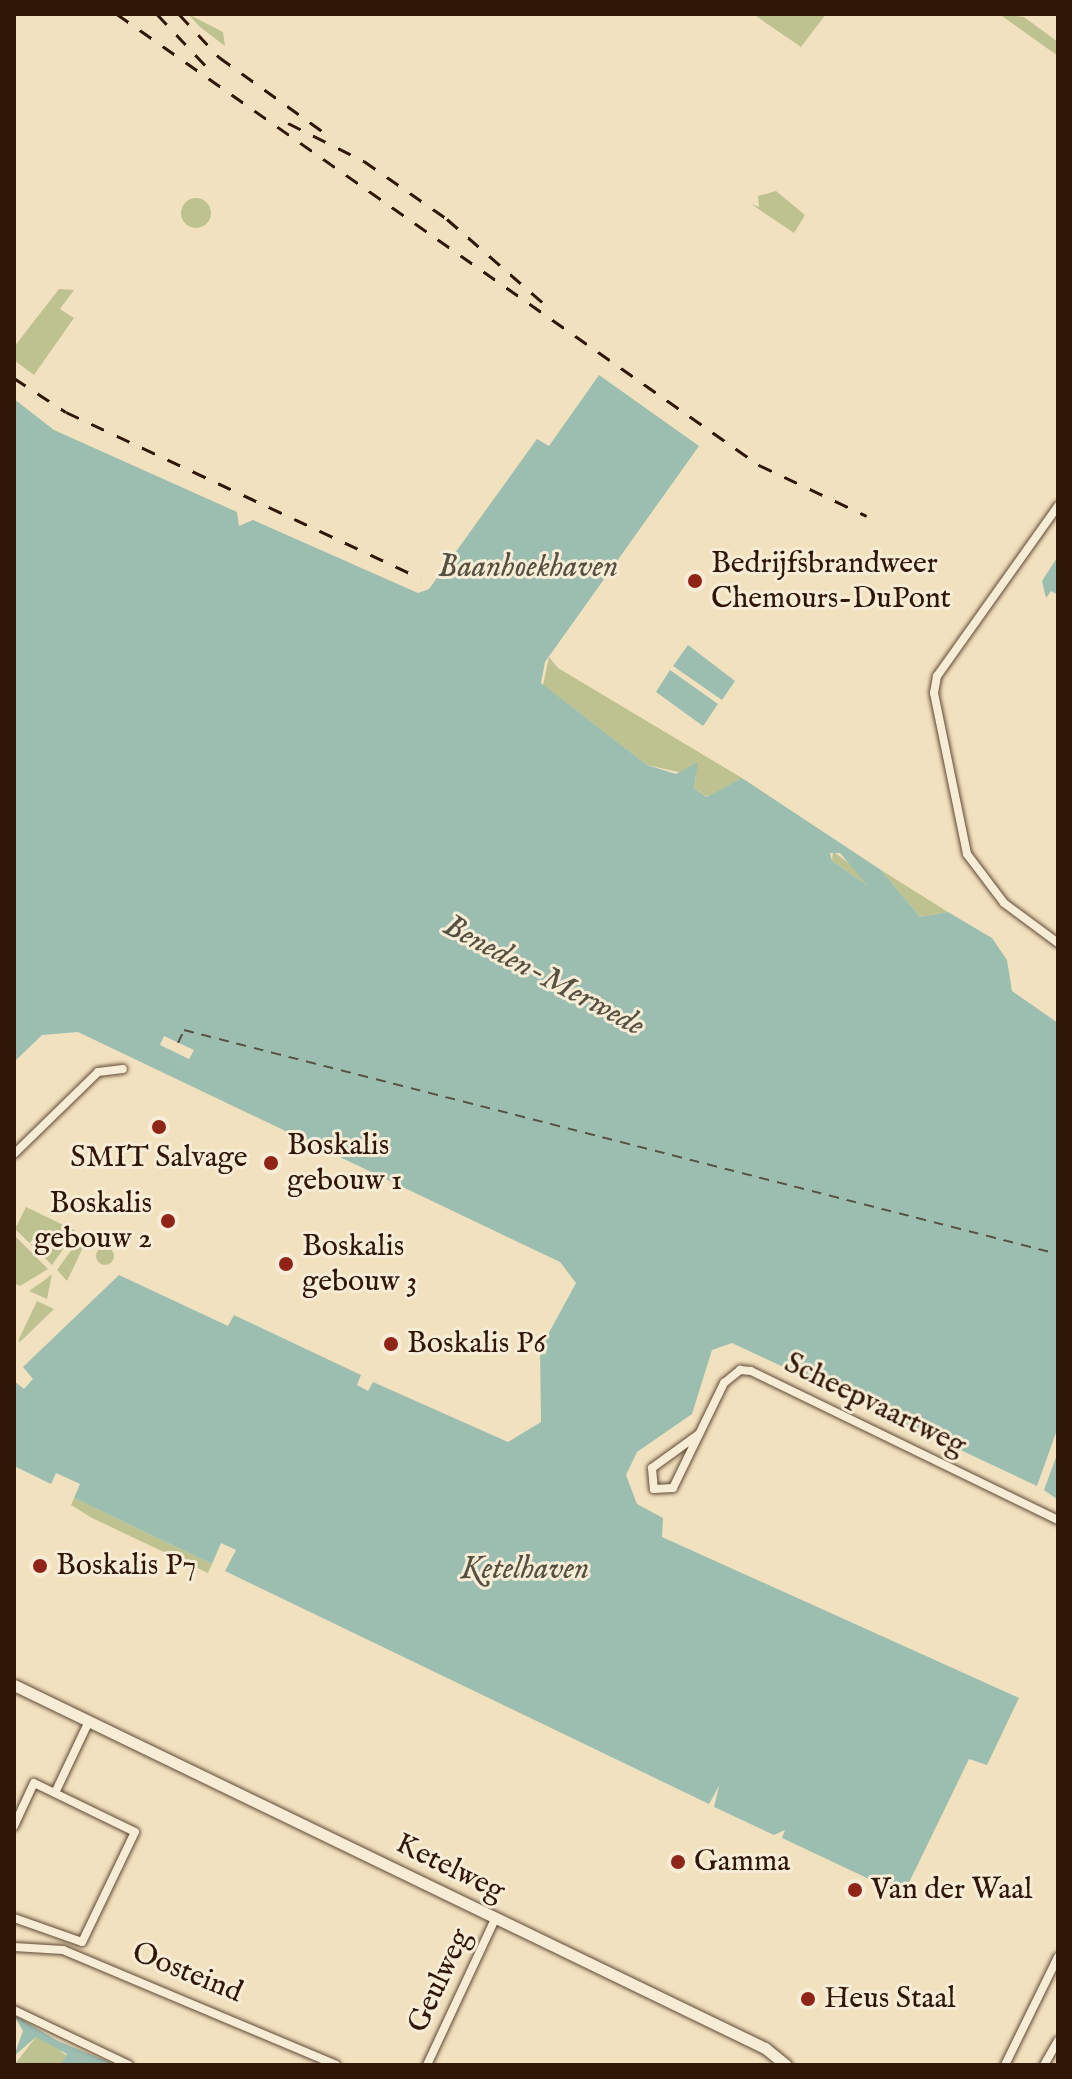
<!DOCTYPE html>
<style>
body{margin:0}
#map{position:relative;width:1072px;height:2079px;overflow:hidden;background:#f2e1bf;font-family:"IM FELL English",serif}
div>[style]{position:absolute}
.green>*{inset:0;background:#bdc290}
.round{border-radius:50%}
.water>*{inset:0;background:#9bbeb1}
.pier>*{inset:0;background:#f2e1bf}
.ferry>*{height:2px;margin-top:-1px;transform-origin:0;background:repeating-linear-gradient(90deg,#555142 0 10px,transparent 0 18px)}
.roads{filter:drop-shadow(0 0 2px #604935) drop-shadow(0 0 2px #604935)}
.minor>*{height:8px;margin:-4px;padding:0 4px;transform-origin:4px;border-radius:4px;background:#f7ecd5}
.tertiary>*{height:11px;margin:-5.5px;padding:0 5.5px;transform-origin:5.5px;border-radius:5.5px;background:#f7ecd5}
.rail>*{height:3px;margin-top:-1.5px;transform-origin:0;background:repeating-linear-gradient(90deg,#301607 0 14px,transparent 0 28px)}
.dots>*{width:22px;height:22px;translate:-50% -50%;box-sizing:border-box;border:4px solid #f7ecd5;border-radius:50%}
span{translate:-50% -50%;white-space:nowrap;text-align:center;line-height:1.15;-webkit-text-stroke:6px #f7ecd5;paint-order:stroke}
.poi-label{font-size:30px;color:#301607}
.left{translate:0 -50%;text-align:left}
.right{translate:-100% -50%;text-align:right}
.street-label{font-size:30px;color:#301607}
.water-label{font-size:32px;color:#555142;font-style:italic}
.frame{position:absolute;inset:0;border:16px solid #301607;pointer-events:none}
</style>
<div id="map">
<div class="green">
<div style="clip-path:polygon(188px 14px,223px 32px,225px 46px,200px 27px)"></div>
<div style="clip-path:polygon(753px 14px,826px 14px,801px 47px)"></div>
<div style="clip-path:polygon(999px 14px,1024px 17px,1058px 42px,1058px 56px)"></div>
<div style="clip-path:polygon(776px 191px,805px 215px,794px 233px,751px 204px,759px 207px,758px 196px)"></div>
<div class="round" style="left:181px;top:198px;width:30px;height:30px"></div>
<div style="clip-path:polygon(59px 289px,74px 290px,60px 309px,74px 318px,34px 375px,14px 360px,14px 347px)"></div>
<div style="clip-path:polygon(549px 657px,558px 668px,742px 778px,708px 797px,694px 788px,696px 776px,647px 765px,543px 685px)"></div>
<div style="clip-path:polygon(833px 851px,861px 873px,867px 885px,832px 861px)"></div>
<div style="clip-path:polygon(881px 870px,948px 912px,920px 917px)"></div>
<div style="clip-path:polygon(26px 1207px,76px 1231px,52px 1265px,15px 1229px)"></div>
<div style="clip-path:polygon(83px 1234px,88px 1237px,67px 1281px,57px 1270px)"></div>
<div style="clip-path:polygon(14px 1235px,48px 1269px,20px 1286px,14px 1283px)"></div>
<div class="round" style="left:96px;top:1247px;width:18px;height:18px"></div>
<div style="clip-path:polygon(52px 1274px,47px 1299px,29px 1291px,46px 1279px)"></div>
<div style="clip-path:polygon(37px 1301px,54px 1309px,20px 1342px,18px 1341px)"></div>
<div style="clip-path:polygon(74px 1498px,212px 1564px,208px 1573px,92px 1518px,71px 1505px)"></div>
<div style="clip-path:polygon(36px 2037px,50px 2042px,68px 2057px,61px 2065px,14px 2065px)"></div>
</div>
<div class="water">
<div style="clip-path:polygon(evenodd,599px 375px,699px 446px,545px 662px,541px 683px,647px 765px,676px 774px,698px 762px,694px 788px,707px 797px,742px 778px,881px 870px,920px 917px,948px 912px,992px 938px,1007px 960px,1012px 991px,1058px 1023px,1058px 1427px,1037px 1486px,732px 1343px,712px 1350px,692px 1414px,637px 1452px,626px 1475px,637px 1504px,663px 1518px,662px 1537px,1019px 1698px,987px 1765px,969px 1759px,903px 1895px,782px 1838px,785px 1830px,774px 1835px,714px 1807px,719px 1786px,709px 1804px,225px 1571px,236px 1550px,221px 1543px,212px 1564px,74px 1498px,80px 1484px,56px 1473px,51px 1484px,14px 1466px,14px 1381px,24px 1389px,33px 1379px,23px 1367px,119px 1275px,228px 1326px,234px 1315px,361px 1375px,357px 1385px,368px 1391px,373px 1382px,508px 1442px,541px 1422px,540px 1349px,576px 1283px,560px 1262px,78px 1032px,42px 1035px,14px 1062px,14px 399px,54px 430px,237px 512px,239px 526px,253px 520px,418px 593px,429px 589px,537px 439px,549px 446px,599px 375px,830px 853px,840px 853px,867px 885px,832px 861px,830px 853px)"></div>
<div style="clip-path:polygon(1058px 556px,1058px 595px,1051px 591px,1046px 598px,1042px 581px)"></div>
<div style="clip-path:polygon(688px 645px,735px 681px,722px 700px,673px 666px)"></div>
<div style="clip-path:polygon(670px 670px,718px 704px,703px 726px,656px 692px)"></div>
<div style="clip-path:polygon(1058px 1452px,1058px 1500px,1044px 1490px)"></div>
<div style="clip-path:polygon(14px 2015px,58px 2041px,116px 2065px,61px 2065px,67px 2054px,36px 2037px,14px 2056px,23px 2031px)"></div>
</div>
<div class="pier">
<div style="clip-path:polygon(164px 1036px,194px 1050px,189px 1059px,160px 1045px)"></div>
</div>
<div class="ferry">
<div style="left:178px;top:1043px;width:14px;rotate:-65deg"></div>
<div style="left:184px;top:1030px;width:902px;rotate:14.38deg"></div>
</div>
<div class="roads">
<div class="minor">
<div style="left:1058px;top:506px;width:209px;rotate:125.4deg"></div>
<div style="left:937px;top:676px;width:17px;rotate:100deg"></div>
<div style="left:934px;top:693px;width:164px;rotate:78.4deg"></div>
<div style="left:967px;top:854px;width:61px;rotate:52.9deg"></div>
<div style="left:1004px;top:903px;width:67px;rotate:36.5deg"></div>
<div style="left:14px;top:1154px;width:117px;rotate:-44.3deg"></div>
<div style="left:98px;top:1072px;width:25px;rotate:-7deg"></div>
<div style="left:699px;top:1434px;width:58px;rotate:144.1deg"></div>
<div style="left:652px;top:1468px;width:21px;rotate:85deg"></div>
<div style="left:654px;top:1489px;width:19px;rotate:-3deg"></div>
<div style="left:673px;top:1488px;width:117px;rotate:-64.1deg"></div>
<div style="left:724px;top:1383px;width:21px;rotate:-39deg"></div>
<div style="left:740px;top:1370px;width:11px;rotate:5deg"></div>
<div style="left:751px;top:1371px;width:341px;rotate:25.9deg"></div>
<div style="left:55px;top:1793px;width:80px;rotate:-64.7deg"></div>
<div style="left:14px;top:1826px;width:47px;rotate:-65.1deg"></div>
<div style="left:34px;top:1783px;width:112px;rotate:25.9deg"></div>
<div style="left:135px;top:1832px;width:122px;rotate:115.7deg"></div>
<div style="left:82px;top:1942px;width:72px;rotate:-160.6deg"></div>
<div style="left:14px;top:1947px;width:49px;rotate:3.5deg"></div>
<div style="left:63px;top:1950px;width:296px;rotate:22.8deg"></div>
<div style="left:14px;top:2010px;width:127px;rotate:25.6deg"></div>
<div style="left:427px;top:2065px;width:163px;rotate:-65deg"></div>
<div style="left:1005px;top:2065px;width:120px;rotate:-63.9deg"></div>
<div style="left:1044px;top:2065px;width:28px;rotate:-60deg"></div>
</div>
<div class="tertiary">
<div style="left:14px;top:1685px;width:834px;rotate:25.8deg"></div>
<div style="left:765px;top:2048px;width:27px;rotate:39deg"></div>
</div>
</div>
<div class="rail">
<div style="left:117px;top:14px;width:785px;rotate:35.09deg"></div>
<div style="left:759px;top:465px;width:119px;rotate:25.3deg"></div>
<div style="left:157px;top:14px;width:71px;rotate:46.7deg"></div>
<div style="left:179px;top:14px;width:59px;rotate:47.1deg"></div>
<div style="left:219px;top:57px;width:132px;rotate:35.7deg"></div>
<div style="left:288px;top:123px;width:85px;rotate:26.6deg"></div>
<div style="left:364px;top:161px;width:101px;rotate:34.9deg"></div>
<div style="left:447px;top:219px;width:134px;rotate:41.1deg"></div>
<div style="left:14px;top:378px;width:62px;rotate:33.2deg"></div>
<div style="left:66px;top:412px;width:392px;rotate:25.1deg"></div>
</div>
<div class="dots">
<div style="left:695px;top:581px;background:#8f2418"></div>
<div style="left:159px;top:1127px;background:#8f2418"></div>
<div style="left:271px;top:1163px;background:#8f2418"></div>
<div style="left:168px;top:1221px;background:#8f2418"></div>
<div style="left:286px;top:1264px;background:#8f2418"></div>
<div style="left:391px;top:1344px;background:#8f2418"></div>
<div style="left:40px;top:1566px;background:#8f2418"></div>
<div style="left:678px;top:1862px;background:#8f2418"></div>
<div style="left:855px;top:1890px;background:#8f2418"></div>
<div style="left:808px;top:1999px;background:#8f2418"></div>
</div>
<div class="poi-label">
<span class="left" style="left:711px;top:581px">Bedrijfsbrandweer<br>Chemours-DuPont</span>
<span class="left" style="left:287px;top:1163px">Boskalis<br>gebouw 1</span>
<span style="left:159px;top:1158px">SMIT Salvage</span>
<span class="right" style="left:152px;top:1221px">Boskalis<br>gebouw 2</span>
<span class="left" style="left:302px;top:1264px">Boskalis<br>gebouw 3</span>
<span class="left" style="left:407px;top:1344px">Boskalis P6</span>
<span class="left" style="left:56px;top:1566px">Boskalis P7</span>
<span class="left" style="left:694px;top:1862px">Gamma</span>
<span class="left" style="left:871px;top:1890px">Van der Waal</span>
<span class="left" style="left:824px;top:1999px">Heus Staal</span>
</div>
<div class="street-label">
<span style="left:875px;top:1405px;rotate:26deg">Scheepvaartweg</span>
<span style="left:450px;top:1868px;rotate:26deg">Ketelweg</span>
<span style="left:187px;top:1973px;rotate:22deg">Oosteind</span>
<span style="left:440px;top:1981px;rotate:-65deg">Geulweg</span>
</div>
<div class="water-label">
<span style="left:528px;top:568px">Baanhoekhaven</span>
<span style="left:543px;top:977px;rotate:28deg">Beneden-Merwede</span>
<span style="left:525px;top:1570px">Ketelhaven</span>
</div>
<div class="frame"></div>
</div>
